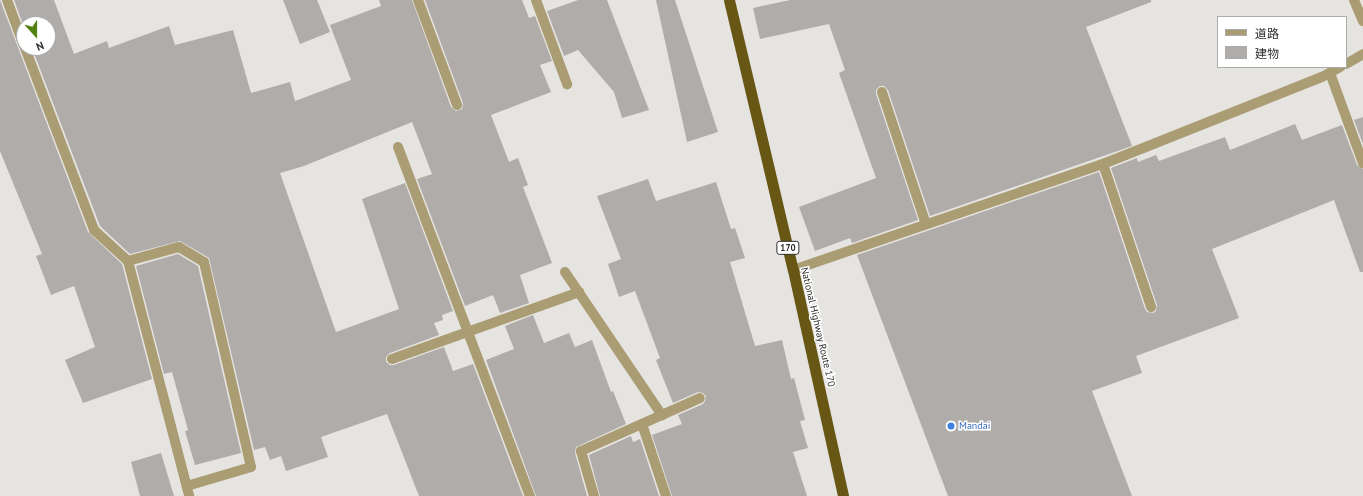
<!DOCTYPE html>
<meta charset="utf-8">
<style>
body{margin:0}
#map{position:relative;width:1363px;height:496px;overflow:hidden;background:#e6e4e1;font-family:"PT Sans","Noto Sans JP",sans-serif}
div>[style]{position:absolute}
.building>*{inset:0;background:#afacaa}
.service>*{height:10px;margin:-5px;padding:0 5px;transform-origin:5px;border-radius:5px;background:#aa9c73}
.minor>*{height:10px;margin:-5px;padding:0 5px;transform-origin:5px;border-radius:5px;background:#aa9c73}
.trunk>*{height:11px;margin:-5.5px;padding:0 5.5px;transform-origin:5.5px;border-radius:5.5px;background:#685615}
.dots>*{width:11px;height:11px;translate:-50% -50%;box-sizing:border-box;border:2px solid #fff;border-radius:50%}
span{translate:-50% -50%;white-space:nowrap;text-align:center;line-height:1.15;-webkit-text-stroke:3px #fff;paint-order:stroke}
.shield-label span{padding:1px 3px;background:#fff;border:1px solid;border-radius:3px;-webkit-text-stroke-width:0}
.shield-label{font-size:9px;color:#2f2e2d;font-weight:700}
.street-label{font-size:10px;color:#2f2e2d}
.shop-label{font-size:10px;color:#366cbe}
.left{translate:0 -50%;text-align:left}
.legend{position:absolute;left:1217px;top:16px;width:130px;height:52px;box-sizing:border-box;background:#fff;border:1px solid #acabab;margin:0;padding:5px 7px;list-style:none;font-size:12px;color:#2f2e2d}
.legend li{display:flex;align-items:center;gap:8px;height:20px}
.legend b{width:20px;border:1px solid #acabab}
.north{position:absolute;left:16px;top:16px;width:40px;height:40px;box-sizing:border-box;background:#fff;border:1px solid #acabab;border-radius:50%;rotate:159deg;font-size:11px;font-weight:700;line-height:16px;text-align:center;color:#2f2e2d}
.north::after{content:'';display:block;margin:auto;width:14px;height:18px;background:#53810f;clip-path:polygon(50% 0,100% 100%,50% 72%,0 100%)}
</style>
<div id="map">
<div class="building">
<div style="clip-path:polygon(0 0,88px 232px,122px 264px,152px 379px,83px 403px,65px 360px,95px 347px,74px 286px,51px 295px,36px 256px,42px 254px,0 151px)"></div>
<div style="clip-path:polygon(14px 0,54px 0,74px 54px,107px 41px,109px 48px,169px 26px,175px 45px,233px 30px,251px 93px,290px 82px,295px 101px,351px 80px,330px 25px,381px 6px,379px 0,412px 0,451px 107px,456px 111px,462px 109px,463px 103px,425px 0,522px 0,529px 18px,535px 16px,552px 61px,540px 65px,551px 92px,491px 115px,509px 162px,518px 158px,528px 185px,523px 187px,552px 263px,520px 275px,529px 303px,500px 313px,493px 295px,465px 306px,417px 179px,432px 174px,412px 122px,304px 166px,280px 173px,336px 332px,399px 309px,362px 199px,405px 183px,453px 311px,442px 315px,443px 320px,434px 323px,439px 335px,390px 353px,386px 357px,386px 362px,390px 365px,394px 365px,444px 347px,453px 371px,473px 364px,523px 496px,419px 496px,387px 414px,321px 437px,328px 457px,286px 471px,281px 456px,270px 460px,265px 447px,254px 450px,209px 258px,180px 241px,130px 254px,100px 226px,32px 48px,48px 48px,48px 24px,24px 24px,24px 27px)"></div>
<div style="clip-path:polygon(283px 0,317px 0,330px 32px,300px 44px)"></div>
<div style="clip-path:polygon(578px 0,607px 0,649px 110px,622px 118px,614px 92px,578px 50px,564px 56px,547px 11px)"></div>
<div style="clip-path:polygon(656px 0,675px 0,718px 132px,687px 142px)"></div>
<div style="clip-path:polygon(790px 0,1151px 0,1151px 2px,1086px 27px,1132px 146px,930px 216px,888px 90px,884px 86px,880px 86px,876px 90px,876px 94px,918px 220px,852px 243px,850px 238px,815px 251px,799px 207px,876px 178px,839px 73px,845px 70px,829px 24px,760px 39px,753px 8px)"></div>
<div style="clip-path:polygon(1363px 117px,1363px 144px,1354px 120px)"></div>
<div style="clip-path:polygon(1295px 124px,1302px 140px,1342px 125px,1357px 165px,1363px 169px,1363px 272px,1360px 272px,1334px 200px,1212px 249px,1239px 318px,1136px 356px,1142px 373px,1092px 391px,1132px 496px,948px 496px,857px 255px,1099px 172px,1145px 309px,1147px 312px,1153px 313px,1156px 311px,1157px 305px,1111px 168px,1137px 158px,1138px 162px,1156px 155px,1159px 161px,1225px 137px,1230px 150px)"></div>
<div style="clip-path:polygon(648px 179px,656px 201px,716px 182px,731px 229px,735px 228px,745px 258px,730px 262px,755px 346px,782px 340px,791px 379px,794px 378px,805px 420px,800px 421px,808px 448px,793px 452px,807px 496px,672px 496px,652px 435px,682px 424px,678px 415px,703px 404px,705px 401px,706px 396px,703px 393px,698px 392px,673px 403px,656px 360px,660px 358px,635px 291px,619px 297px,608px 264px,621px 259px,597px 196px)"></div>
<div style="clip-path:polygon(178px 254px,198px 266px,241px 453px,195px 465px,185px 431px,188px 430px,172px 372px,164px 374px,136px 266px)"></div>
<div style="clip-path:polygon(533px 315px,544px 343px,569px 333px,575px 347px,592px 340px,611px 392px,613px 391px,626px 424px,576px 447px,575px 453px,587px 496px,536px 496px,486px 360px,514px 349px,505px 326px)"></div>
<div style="clip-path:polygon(631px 436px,633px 442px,640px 439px,659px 496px,600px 496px,589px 455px)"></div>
<div style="clip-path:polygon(161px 453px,174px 496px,140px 496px,131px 462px)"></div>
</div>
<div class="service">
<div style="left:418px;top:0;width:112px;rotate:69.6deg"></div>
<div style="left:1330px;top:73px;width:96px;rotate:69.9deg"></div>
<div style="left:882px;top:92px;width:139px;rotate:71.6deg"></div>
<div style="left:565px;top:272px;width:173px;rotate:55.9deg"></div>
<div style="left:392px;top:359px;width:199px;rotate:-19.7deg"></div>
</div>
<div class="minor">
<div style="left:7px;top:0;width:49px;rotate:69.7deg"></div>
<div style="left:536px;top:0;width:90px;rotate:69.7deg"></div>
<div style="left:1354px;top:0;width:23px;rotate:67deg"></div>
<div style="left:25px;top:48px;width:195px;rotate:69.2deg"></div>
<div style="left:94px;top:230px;width:46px;rotate:42.4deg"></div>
<div style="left:128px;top:261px;width:243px;rotate:75.4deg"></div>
<div style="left:1346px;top:64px;width:20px;rotate:-30deg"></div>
<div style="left:398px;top:147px;width:373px;rotate:69.3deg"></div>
<div style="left:1103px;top:164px;width:151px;rotate:71.4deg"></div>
<div style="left:128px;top:261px;width:53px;rotate:-15.4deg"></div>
<div style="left:179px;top:247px;width:29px;rotate:31deg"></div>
<div style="left:204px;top:262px;width:210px;rotate:77.1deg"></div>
<div style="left:251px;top:467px;width:67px;rotate:163.5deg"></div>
<div style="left:793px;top:270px;width:328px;rotate:-18.9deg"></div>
<div style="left:1103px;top:164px;width:236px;rotate:-21.7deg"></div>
<div style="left:1322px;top:77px;width:21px;rotate:-29deg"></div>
<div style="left:642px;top:424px;width:76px;rotate:71.6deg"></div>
<div style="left:594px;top:496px;width:47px;rotate:-106.1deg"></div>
<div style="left:581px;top:451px;width:130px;rotate:-24deg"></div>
</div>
<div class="trunk">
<div style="left:729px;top:0;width:277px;rotate:76.7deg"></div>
<div style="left:793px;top:270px;width:231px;rotate:77.5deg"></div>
</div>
<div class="dots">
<div style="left:951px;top:426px;background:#3f7fe0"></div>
</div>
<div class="shield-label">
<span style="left:788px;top:248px">170</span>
</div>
<div class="street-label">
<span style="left:818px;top:327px;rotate:77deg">National Highway Route 170</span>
</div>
<div class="shop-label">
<span class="left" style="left:959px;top:426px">Mandai</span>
</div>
<ul class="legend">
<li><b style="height:5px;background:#aa9c73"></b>道路</li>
<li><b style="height:11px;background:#afacaa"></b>建物</li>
</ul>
<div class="north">N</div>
</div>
